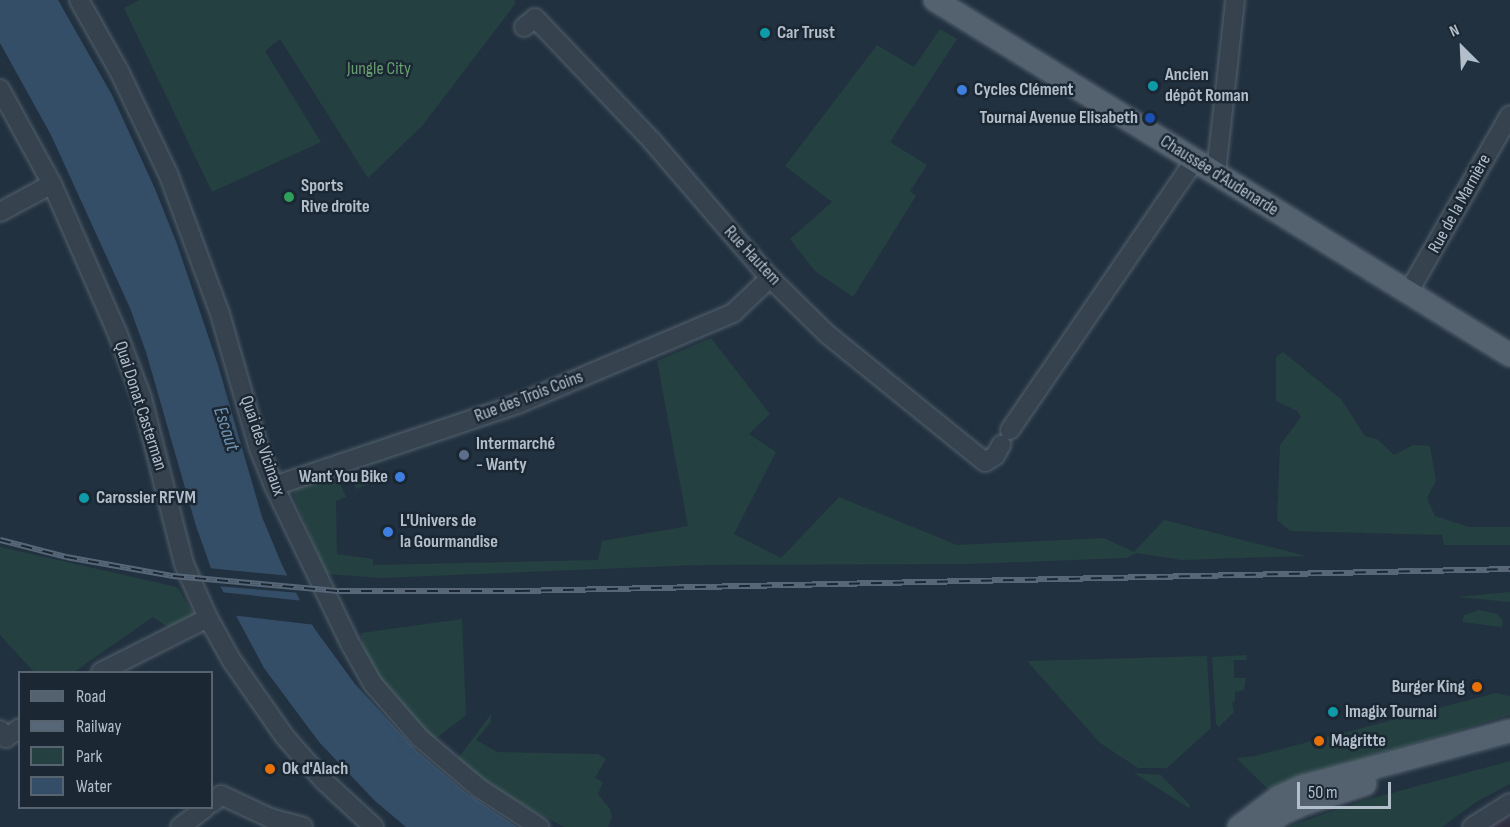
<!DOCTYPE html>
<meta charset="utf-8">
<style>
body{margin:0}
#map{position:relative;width:1510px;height:827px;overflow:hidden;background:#22313f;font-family:"Sofia Sans Condensed",sans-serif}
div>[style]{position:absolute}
.medical>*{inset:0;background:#2f2f40}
.green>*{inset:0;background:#244040}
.water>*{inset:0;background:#344e68}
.pier>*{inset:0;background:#22313f}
.roads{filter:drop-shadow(0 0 2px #54616d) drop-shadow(0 0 2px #54616d)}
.minor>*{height:18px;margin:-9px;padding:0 9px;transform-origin:9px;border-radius:9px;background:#36434f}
.major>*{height:22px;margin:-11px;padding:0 11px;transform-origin:11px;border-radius:11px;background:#54626f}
.rail>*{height:6px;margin-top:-3px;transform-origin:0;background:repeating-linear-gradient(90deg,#1b2834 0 11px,#586777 0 22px);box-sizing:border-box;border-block:2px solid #586777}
.dots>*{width:16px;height:16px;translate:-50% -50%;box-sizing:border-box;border:3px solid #1b2834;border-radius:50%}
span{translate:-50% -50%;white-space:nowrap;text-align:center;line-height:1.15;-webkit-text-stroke:5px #1b2834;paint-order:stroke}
.poi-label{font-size:18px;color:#b2beca;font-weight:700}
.left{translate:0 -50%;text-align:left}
.right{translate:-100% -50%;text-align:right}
.park-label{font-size:18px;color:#679d6e}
.street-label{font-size:18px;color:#b2beca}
.water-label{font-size:20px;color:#7091b0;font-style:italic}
.legend{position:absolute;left:18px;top:671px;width:195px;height:138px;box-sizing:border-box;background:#1b2834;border:2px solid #576470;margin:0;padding:8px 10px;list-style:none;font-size:18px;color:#b2beca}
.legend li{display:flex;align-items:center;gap:12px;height:30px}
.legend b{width:30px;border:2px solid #576470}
.north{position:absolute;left:1432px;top:18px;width:60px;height:60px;-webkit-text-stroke:4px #1b2834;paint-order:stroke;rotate:336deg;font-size:16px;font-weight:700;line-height:24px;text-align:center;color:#b2beca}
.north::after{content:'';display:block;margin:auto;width:21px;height:27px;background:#b2beca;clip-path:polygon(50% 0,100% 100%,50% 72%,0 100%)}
.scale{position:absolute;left:1297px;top:782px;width:94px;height:27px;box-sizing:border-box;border:3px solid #b2beca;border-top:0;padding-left:8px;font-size:18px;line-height:21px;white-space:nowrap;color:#b2beca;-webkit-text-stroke:4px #1b2834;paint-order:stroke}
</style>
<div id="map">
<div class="medical">
<div style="clip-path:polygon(1510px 812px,1510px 827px,1488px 827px)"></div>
</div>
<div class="green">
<div style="clip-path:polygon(139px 0,514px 0,516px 3px,422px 126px,368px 178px,280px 39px,265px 51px,321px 142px,212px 192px,124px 8px)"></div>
<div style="clip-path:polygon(940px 29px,957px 39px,890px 142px,927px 165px,910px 191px,916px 196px,853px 297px,815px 271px,790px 239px,832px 202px,785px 166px,877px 45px,914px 67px)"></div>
<div style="clip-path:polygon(711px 338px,770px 414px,749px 434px,776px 452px,734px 534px,781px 558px,839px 497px,957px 545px,1104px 538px,1134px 552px,1164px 520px,1306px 556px,1182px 560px,1136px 553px,1126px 558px,966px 564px,699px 565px,381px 578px,327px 574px,293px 495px,298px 484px,335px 472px,346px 497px,336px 501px,337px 554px,373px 559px,373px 565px,598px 560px,602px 541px,688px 526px,657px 361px)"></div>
<div style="clip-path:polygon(1283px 352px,1341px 399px,1365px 436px,1377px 439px,1394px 455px,1413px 445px,1430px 446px,1436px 481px,1427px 498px,1435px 516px,1469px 527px,1510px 527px,1510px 545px,1444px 545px,1442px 535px,1290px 531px,1277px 520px,1280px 445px,1301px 417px,1297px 411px,1276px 401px,1276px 357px)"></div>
<div style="clip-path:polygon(382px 472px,384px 479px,356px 489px,353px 481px)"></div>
<div style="clip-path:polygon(0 547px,177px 587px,194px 614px,169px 628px,153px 617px,74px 672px,34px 672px,0 635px)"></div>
<div style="clip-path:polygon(1510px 592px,1510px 602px,1457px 597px)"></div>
<div style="clip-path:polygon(1479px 610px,1497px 614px,1503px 621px,1502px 627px,1462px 622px,1464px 615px)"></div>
<div style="clip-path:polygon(462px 619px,466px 715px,434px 740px,390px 694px,365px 658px,361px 633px)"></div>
<div style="clip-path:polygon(1246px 655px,1246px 660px,1234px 660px,1234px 678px,1246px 678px,1244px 690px,1235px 692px,1235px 701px,1232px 703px,1234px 712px,1219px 727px,1216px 724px,1212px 657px)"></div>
<div style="clip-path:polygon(1207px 656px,1211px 728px,1167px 768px,1138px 768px,1100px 743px,1027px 661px)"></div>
<div style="clip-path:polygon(1496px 693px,1510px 696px,1510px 715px,1307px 776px,1274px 795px,1236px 758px,1255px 756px)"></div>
<div style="clip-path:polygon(491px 714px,491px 722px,476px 740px,497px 752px,598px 754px,606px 759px,595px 778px,603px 782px,598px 794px,610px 809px,612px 818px,608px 827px,564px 827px,507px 796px,457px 760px)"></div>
<div style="clip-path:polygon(1510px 761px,1510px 784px,1476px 802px,1442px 827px,1287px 827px,1362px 801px)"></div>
<div style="clip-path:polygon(1134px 773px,1161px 775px,1190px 805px,1189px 808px)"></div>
</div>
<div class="water">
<div style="clip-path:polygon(0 0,58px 0,112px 95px,155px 189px,177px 244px,218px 365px,262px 517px,282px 565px,314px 628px,355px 684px,416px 750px,468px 794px,517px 827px,406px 827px,375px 801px,319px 742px,264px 668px,212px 571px,196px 526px,146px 352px,130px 308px,51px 135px,0 43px)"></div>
</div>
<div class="pier">
<div style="clip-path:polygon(208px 568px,291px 576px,300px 593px,216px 586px)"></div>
<div style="clip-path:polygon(220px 592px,304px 601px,316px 625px,231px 615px)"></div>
</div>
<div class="roads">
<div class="minor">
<div style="left:79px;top:0;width:81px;rotate:60.6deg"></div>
<div style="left:119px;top:71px;width:116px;rotate:64.5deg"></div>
<div style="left:169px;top:176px;width:147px;rotate:69.7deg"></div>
<div style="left:220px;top:314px;width:137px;rotate:73.9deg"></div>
<div style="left:258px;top:446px;width:43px;rotate:68.2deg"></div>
<div style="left:274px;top:486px;width:177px;rotate:64.2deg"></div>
<div style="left:351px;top:645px;width:45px;rotate:60.6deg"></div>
<div style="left:373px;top:684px;width:72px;rotate:49deg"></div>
<div style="left:420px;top:738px;width:77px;rotate:40.3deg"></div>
<div style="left:479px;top:788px;width:72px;rotate:33deg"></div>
<div style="left:524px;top:27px;width:14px;rotate:-39deg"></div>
<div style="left:535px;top:18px;width:170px;rotate:46.4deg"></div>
<div style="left:652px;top:141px;width:181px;rotate:49.3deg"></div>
<div style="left:770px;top:278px;width:80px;rotate:44.5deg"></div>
<div style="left:827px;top:334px;width:203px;rotate:39deg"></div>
<div style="left:985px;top:462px;width:12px;rotate:-31deg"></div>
<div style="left:995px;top:456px;width:13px;rotate:-61deg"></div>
<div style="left:0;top:89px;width:108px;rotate:61.3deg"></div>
<div style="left:52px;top:184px;width:162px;rotate:66.3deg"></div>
<div style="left:117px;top:332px;width:71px;rotate:69.3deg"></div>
<div style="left:142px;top:398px;width:171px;rotate:75.8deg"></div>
<div style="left:184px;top:564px;width:59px;rotate:66deg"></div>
<div style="left:208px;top:618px;width:49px;rotate:60.8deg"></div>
<div style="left:232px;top:661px;width:93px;rotate:55.1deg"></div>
<div style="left:285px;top:737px;width:59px;rotate:48.4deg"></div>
<div style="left:324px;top:781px;width:68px;rotate:42.6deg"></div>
<div style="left:1216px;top:173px;width:174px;rotate:-83.7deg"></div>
<div style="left:0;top:212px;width:59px;rotate:-28.3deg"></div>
<div style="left:1408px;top:293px;width:205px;rotate:-60.2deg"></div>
<div style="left:1010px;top:430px;width:326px;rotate:-55.6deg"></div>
<div style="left:274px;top:486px;width:257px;rotate:-18.6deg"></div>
<div style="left:518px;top:404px;width:233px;rotate:-22.9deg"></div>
<div style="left:733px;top:313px;width:51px;rotate:-43.4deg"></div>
<div style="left:101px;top:672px;width:120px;rotate:-26.8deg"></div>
<div style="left:0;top:730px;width:10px;rotate:53deg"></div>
<div style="left:6px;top:738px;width:17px;rotate:-36deg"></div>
<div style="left:212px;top:803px;width:12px;rotate:-42deg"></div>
<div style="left:221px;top:795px;width:54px;rotate:25.1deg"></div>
<div style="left:270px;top:818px;width:34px;rotate:15deg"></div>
<div style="left:180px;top:827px;width:31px;rotate:-37deg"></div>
<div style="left:1472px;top:827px;width:45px;rotate:-32.3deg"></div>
</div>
<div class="major">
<div style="left:935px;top:0;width:676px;rotate:31.69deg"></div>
<div style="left:1239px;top:827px;width:50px;rotate:-36.9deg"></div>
<div style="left:1279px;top:797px;width:24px;rotate:-24deg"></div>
<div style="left:1301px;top:787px;width:216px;rotate:-15deg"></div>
<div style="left:1266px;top:827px;width:20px;rotate:-41deg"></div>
<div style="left:1281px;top:814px;width:27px;rotate:-24deg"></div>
<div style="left:1306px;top:803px;width:62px;rotate:-17.9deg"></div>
</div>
</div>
<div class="rail">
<div style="left:0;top:540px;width:68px;rotate:14.4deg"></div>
<div style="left:66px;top:557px;width:109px;rotate:10.1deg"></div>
<div style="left:173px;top:576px;width:167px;rotate:5.2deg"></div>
<div style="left:339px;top:591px;width:180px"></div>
<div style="left:519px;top:591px;width:991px;rotate:-1.27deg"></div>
</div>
<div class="dots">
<div style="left:765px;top:33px;background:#0f9aa8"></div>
<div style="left:1153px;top:86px;background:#0f9aa8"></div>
<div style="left:962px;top:90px;background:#3f7fe0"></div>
<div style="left:1150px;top:118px;background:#1a4fb4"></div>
<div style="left:289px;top:197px;background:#2e9e5b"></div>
<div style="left:464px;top:455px;background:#5c6f8a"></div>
<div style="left:400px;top:477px;background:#3f7fe0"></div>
<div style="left:84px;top:498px;background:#0f9aa8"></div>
<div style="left:388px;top:532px;background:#3f7fe0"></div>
<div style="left:1477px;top:687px;background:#e8710a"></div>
<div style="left:1333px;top:712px;background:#0f9aa8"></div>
<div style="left:1319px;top:741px;background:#e8710a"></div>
<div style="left:270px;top:769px;background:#e8710a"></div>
</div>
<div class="poi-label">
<span class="left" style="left:777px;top:33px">Car Trust</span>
<span class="left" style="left:1165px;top:86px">Ancien<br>dépôt Roman</span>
<span class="left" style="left:974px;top:90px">Cycles Clément</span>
<span class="right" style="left:1138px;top:118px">Tournai Avenue Elisabeth</span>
<span class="left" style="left:301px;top:197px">Sports<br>Rive droite</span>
<span class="left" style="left:476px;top:455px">Intermarché<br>- Wanty</span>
<span class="right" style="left:388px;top:477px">Want You Bike</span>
<span class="left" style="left:96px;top:498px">Carossier RFVM</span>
<span class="left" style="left:400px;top:532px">L'Univers de<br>la Gourmandise</span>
<span class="right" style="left:1465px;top:687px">Burger King</span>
<span class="left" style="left:1345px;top:712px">Imagix Tournai</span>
<span class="left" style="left:1331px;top:741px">Magritte</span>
<span class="left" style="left:282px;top:769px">Ok d'Alach</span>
</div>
<div class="park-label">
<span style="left:379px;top:69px">Jungle City</span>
</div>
<div class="street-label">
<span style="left:1219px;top:176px;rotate:32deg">Chaussée d'Audenarde</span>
<span style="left:1460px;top:204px;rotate:-61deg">Rue de la Marnière</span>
<span style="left:752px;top:256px;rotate:47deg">Rue Hautem</span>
<span style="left:529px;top:397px;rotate:-21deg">Rue des Trois Coins</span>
<span style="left:140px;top:406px;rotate:72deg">Quai Donat Casterman</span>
<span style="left:262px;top:446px;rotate:71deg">Quai des Vicinaux</span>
</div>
<div class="water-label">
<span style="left:226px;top:429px;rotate:72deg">Escaut</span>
</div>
<ul class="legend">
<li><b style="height:8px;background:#54626f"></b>Road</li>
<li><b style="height:8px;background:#586777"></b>Railway</li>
<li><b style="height:16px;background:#244040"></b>Park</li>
<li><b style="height:16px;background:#344e68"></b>Water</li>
</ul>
<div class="north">N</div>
<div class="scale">50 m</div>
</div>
